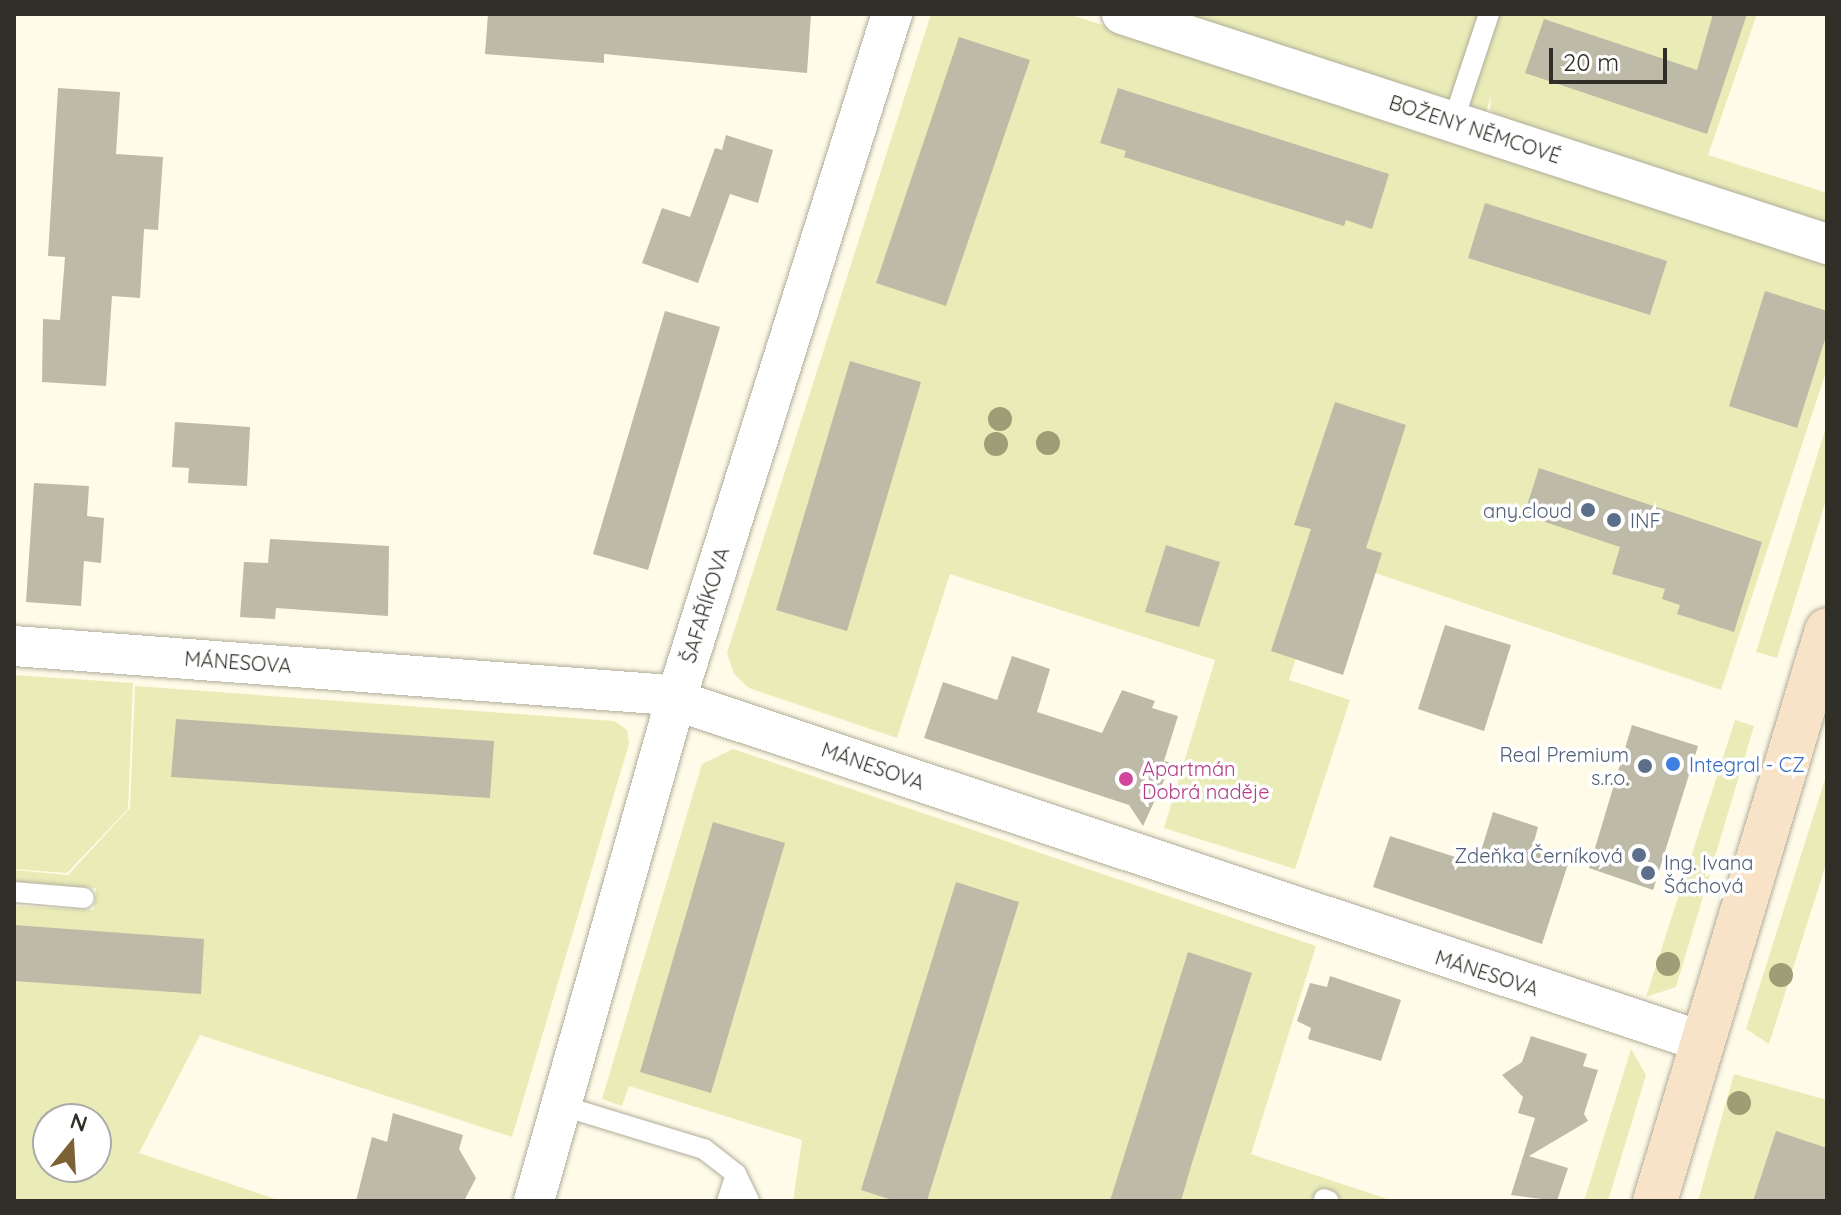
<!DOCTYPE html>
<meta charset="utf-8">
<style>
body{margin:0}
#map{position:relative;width:1841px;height:1215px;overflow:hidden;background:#fefbe8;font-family:Quicksand,sans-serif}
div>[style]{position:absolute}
.green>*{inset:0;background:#e9ecb7}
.building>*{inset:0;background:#bdbaa8}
.roads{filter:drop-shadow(0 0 2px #b0ad9b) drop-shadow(0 0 2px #b0ad9b)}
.service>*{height:20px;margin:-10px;padding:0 10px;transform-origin:10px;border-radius:10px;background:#fff}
.minor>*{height:40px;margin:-20px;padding:0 20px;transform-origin:20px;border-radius:20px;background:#fff}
.primary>*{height:44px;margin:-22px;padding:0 22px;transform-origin:22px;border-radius:22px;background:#f8e2c8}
.trees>*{width:24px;height:24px;margin:-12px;border-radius:50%;background:#9e9e76}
.dots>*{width:22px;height:22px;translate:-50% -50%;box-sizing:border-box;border:4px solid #fff;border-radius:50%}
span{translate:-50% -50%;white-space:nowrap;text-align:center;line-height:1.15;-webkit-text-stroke:7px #fff;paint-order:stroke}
.street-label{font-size:20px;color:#2f2e27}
.service-label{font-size:20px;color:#4e5e75}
.right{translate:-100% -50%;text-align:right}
.left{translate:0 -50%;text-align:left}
.shop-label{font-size:20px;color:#366cbe}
.hotel-label{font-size:20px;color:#b23c85}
.frame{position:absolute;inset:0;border:16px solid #2f2e27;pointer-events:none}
.north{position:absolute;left:32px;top:1103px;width:80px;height:80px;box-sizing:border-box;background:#fff;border:2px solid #acaba9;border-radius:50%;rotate:18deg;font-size:22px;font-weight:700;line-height:32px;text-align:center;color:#2f2e27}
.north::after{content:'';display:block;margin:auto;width:28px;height:36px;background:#7b6133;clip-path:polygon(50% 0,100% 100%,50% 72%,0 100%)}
.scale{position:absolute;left:1549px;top:48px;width:118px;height:36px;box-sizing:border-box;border:4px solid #2f2e27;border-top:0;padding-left:10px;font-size:24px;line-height:28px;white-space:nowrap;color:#2f2e27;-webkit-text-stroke:6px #fff;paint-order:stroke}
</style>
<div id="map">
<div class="green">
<div style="clip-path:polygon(931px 14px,1068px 14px,1827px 258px,1827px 369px,1721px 690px,1328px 557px,1289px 680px,1350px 700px,1295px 869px,1164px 828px,1215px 660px,950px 574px,897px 738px,749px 688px,734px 674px,727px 653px)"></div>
<div style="clip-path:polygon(1180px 14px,1757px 14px,1708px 155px,1827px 193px,1827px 227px,1504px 122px,1490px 110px,1491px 96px,1486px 113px)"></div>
<div style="clip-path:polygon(1827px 424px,1827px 497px,1777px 658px,1756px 652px)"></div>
<div style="clip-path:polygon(14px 675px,133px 683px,128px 809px,67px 873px,14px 869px)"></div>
<div style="clip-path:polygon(evenodd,135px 686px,614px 721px,627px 730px,629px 744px,512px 1137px,200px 1035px,139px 1153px,281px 1201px,14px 1201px,14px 906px,94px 910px,96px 888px,14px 881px,14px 870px,68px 875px,130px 808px,135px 686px,48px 1119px,96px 1119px,96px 1167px,48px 1167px,48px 1119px)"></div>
<div style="clip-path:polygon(1735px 720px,1754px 726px,1676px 987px,1646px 997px)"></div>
<div style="clip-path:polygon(733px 749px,1316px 946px,1251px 1154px,1394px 1201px,793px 1201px,802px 1140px,629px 1086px,622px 1106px,602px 1099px,702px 764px)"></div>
<div style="clip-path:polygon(1827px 773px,1827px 861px,1769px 1044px,1746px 1029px)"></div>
<div style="clip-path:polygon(1631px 1049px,1646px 1075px,1608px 1201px,1584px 1201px)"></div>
<div style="clip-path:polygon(1734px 1074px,1827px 1100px,1823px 1201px,1698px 1201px)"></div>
</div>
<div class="building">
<div style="clip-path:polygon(488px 14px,811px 14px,807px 73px,604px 54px,604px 63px,485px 54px)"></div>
<div style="clip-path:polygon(1713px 14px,1747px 14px,1707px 134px,1525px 73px,1544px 19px,1697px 70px)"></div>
<div style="clip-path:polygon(959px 37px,1030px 60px,946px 306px,876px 283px)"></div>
<div style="clip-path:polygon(58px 88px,120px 92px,116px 154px,163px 157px,158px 230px,144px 229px,140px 298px,112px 296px,106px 386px,42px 382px,43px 319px,60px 320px,65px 257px,48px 256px)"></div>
<div style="clip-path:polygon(1118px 88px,1389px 174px,1372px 229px,1346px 220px,1344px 226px,1124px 157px,1126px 151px,1100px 143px)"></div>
<div style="clip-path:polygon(726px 135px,773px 150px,758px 203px,730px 194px,698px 283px,642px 263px,662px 208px,690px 217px,715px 148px,722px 150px)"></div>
<div style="clip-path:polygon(1485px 203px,1667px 261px,1650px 315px,1468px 258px)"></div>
<div style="clip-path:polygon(1765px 291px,1827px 311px,1827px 333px,1797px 428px,1729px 406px)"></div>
<div style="clip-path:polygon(665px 311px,720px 327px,648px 570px,593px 554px)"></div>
<div style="clip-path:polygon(850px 361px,921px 382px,847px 631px,776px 610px)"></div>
<div style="clip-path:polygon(1335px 402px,1406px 425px,1366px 548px,1382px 553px,1343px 675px,1271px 651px,1311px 529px,1294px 525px)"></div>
<div style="clip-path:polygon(175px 422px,250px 427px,247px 486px,188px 483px,189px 468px,172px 467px)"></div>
<div style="clip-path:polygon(1539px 468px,1762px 542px,1734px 632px,1677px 614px,1680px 605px,1662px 599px,1665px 589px,1612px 574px,1620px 547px,1524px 515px)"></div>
<div style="clip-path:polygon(34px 483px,89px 486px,87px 516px,104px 518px,101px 563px,84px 561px,81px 606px,26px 602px)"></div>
<div style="clip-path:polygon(270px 539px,389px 546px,388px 616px,276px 608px,275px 619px,240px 617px,244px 562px,268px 563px)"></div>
<div style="clip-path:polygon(1166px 545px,1220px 562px,1199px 627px,1145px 612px)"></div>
<div style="clip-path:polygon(1445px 625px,1511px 645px,1484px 731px,1418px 709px)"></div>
<div style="clip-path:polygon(1012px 656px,1050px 669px,1037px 712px,1102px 733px,1122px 690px,1155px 701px,1152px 708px,1178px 716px,1164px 761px,1172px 763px,1143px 826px,1129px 805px,924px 738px,943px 682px,997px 700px)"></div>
<div style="clip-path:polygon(176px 719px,494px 741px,490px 798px,171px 777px)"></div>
<div style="clip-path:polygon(1632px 725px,1698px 746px,1653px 890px,1589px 868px)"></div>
<div style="clip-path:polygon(1493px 812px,1538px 827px,1532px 849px,1569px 861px,1542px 944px,1373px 887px,1390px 836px,1477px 864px)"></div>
<div style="clip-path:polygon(713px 822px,785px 843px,711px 1093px,640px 1072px)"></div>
<div style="clip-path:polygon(956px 882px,1019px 902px,927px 1201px,895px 1201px,861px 1190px)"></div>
<div style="clip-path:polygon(14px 925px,204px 939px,201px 994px,14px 981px)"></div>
<div style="clip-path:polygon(1188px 952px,1252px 973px,1192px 1163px,1181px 1201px,1110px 1201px)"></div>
<div style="clip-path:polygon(1330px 976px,1401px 1000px,1381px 1061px,1308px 1039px,1311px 1028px,1297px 1021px,1310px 983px,1327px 987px)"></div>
<div style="clip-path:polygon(1531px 1036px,1587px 1054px,1583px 1066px,1598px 1070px,1584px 1114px,1588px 1121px,1529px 1156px,1568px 1168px,1557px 1201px,1511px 1195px,1535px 1118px,1518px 1113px,1523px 1097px,1502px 1075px,1522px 1062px)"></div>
<div style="clip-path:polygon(393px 1113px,463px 1135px,459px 1149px,476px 1178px,464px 1201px,356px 1201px,372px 1137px,387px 1142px)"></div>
<div style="clip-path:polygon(1776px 1131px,1827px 1148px,1827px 1201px,1753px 1201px)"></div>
</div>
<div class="roads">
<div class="service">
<div style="left:1453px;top:122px;width:114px;rotate:-71.6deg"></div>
<div style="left:14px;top:892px;width:70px;rotate:4.9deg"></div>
<div style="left:563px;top:1106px;width:147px;rotate:17deg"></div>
<div style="left:704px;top:1149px;width:41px;rotate:38deg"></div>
<div style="left:736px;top:1174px;width:28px;rotate:108deg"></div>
<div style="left:736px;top:1174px;width:30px;rotate:64deg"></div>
<div style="left:1324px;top:1199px;width:5px;rotate:22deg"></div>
</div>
<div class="minor">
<div style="left:1122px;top:14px;width:742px;rotate:18.07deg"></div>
<div style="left:14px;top:646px;width:645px;rotate:4.27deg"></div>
<div style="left:657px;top:694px;width:1100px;rotate:18.39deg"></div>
<div style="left:534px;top:1201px;width:522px;rotate:-74.21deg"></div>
<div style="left:676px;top:699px;width:718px;rotate:-72.5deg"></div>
</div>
<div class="primary">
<div style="left:1655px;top:1201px;width:596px;rotate:-73.24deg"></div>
</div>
</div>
<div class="trees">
<div style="left:1000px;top:419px"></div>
<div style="left:1048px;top:443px"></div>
<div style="left:996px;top:444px"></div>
<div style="left:1668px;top:964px"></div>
<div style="left:1781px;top:975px"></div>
<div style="left:1739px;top:1103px"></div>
</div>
<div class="dots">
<div style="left:1588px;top:510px;background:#5c6f8a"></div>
<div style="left:1614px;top:520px;background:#5c6f8a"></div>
<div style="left:1673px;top:764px;background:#3f7fe0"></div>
<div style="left:1645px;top:766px;background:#5c6f8a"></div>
<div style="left:1126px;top:779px;background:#d1479c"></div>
<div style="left:1639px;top:855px;background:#5c6f8a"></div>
<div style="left:1648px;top:873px;background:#5c6f8a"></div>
</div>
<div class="street-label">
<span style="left:1475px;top:129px;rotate:18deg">BOŽENY NĚMCOVÉ</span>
<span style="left:705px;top:605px;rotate:-73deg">ŠAFAŘÍKOVA</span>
<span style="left:238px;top:662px;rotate:4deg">MÁNESOVA</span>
<span style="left:873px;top:766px;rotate:19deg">MÁNESOVA</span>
<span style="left:1487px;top:973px;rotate:18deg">MÁNESOVA</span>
</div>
<div class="service-label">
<span class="right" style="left:1572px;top:510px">any.cloud</span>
<span class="left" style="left:1630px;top:520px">INF</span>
<span class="right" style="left:1629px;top:766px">Real Premium<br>s.r.o.</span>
<span class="right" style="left:1623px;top:855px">Zdeňka Černíková</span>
<span class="left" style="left:1664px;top:874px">Ing. Ivana<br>Šáchová</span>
</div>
<div class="shop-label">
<span class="left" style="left:1689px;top:764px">Integral - CZ</span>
</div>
<div class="hotel-label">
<span class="left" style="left:1142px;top:780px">Apartmán<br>Dobrá naděje</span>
</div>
<div class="frame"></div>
<div class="north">N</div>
<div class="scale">20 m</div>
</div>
